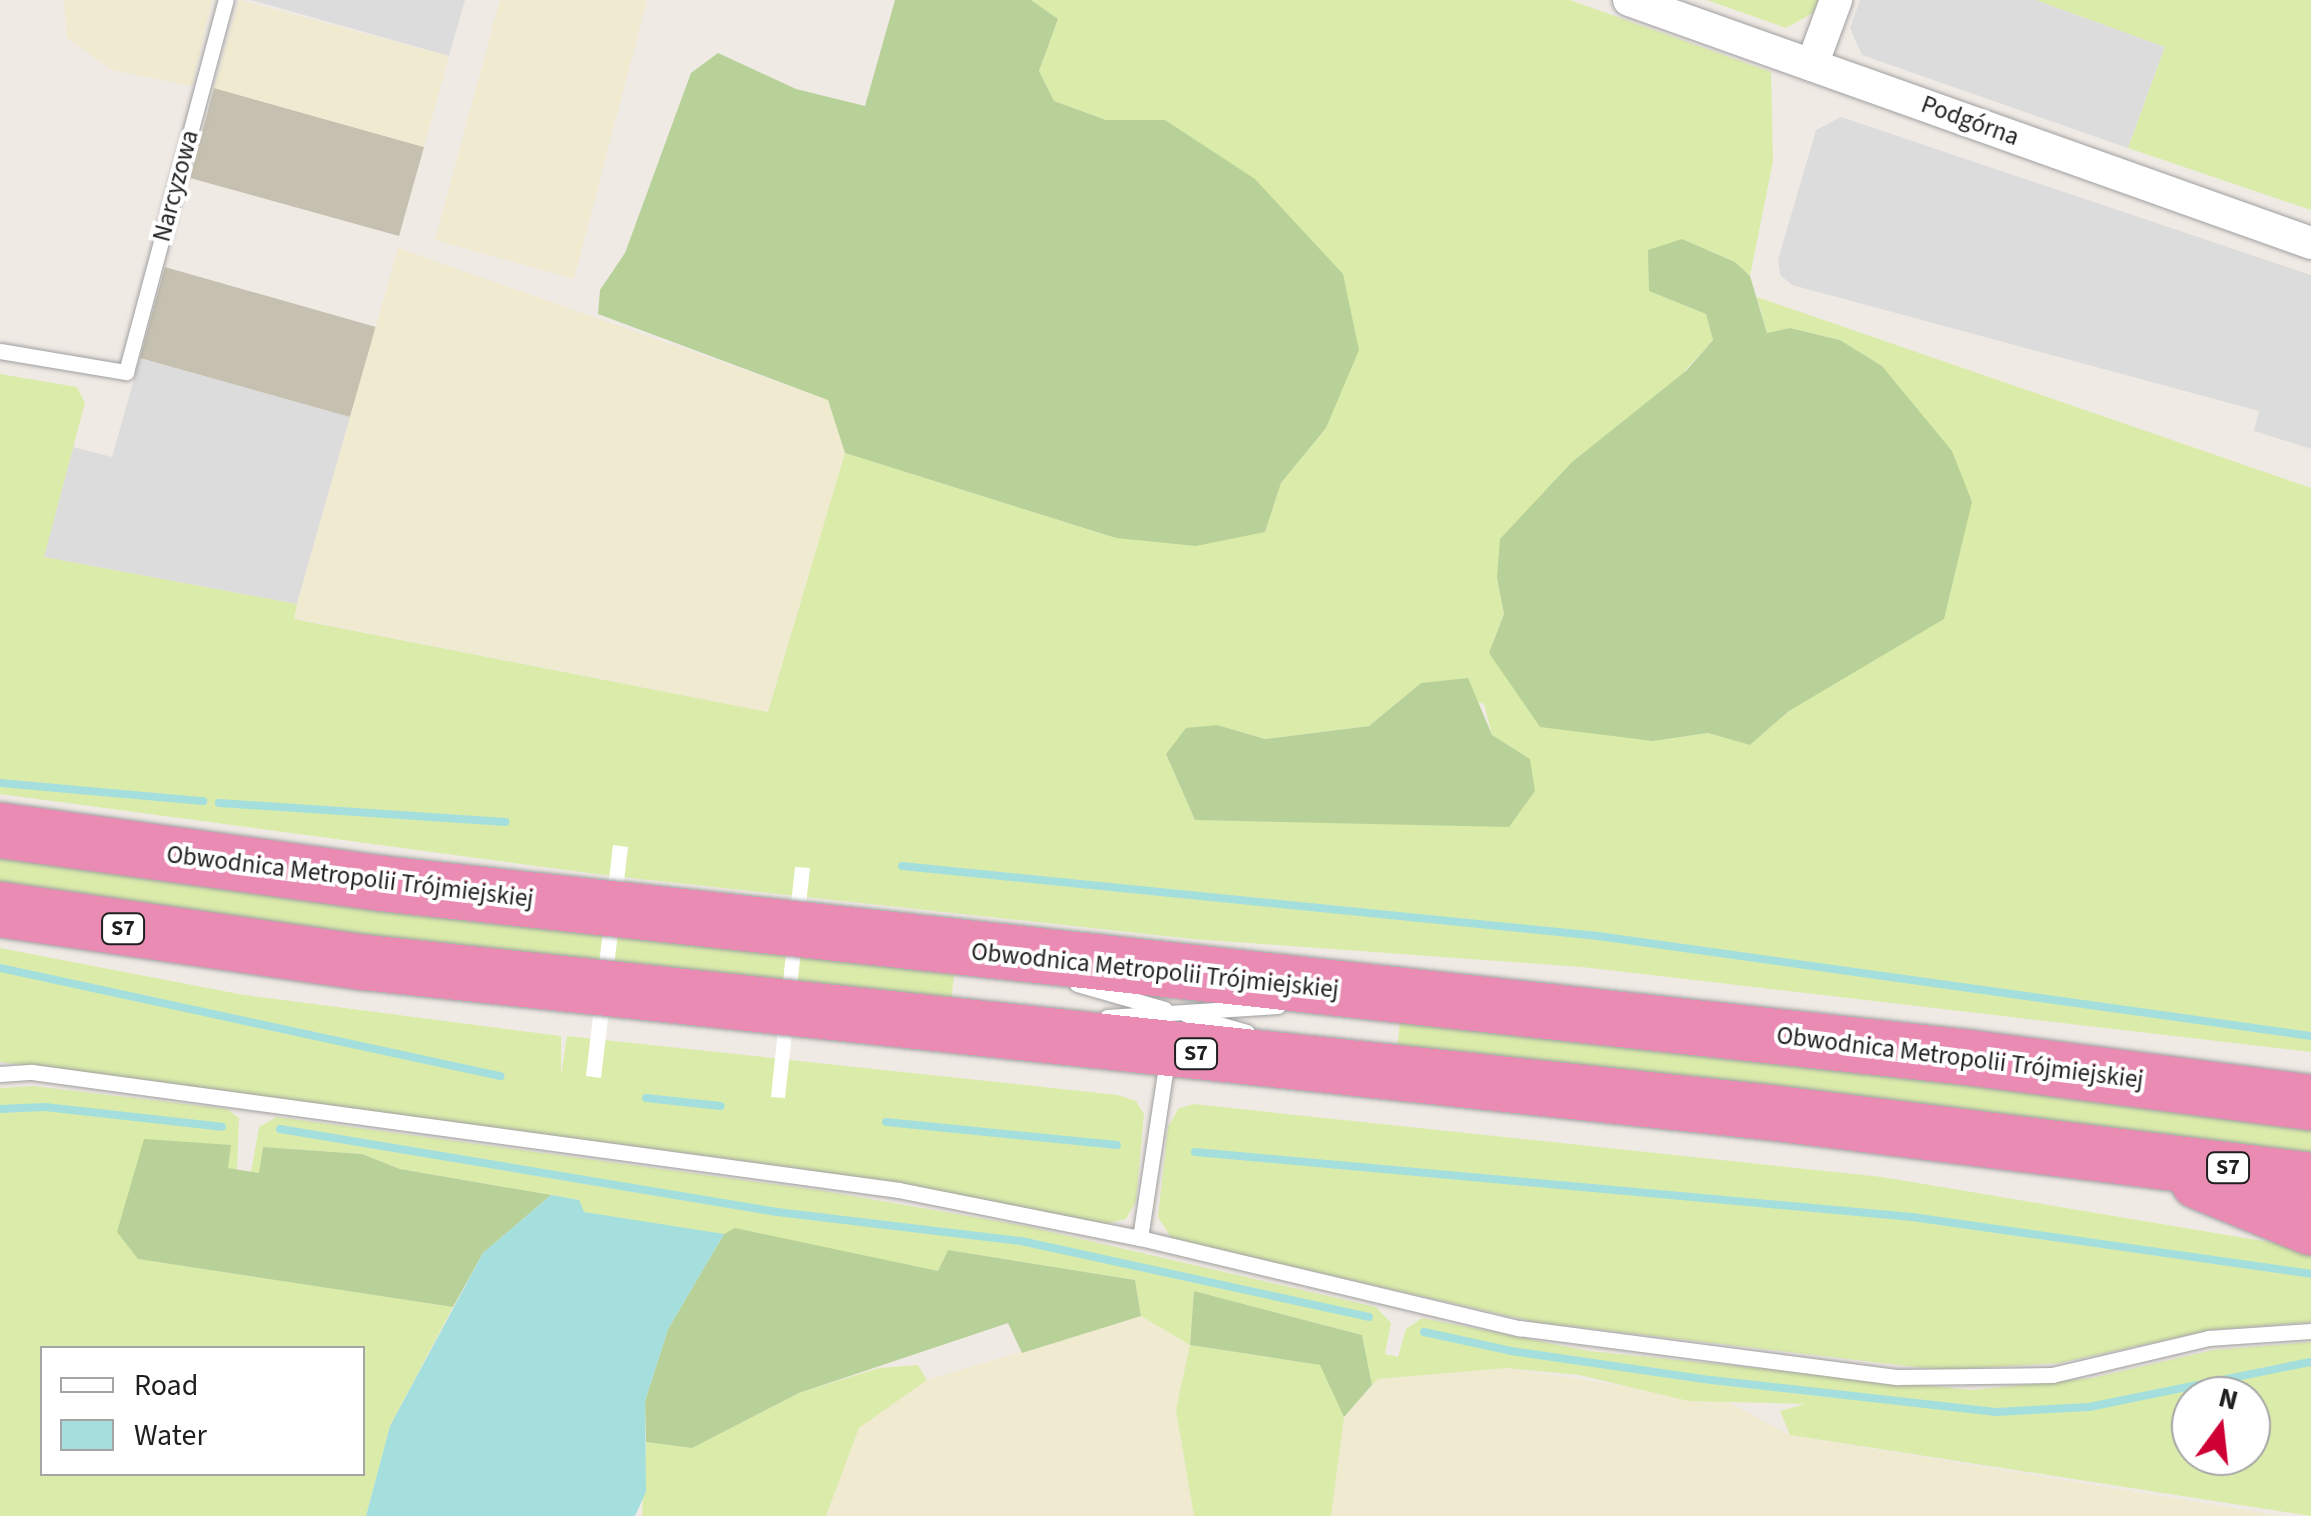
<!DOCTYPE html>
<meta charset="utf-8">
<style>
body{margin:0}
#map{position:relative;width:2311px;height:1516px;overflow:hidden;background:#f0eae5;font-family:"Source Sans 3",sans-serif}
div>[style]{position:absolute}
.residential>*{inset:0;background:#dddcdc}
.construction>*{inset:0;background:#c5c0b0}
.farmland>*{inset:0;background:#efead0}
.grass>*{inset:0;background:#dbecaa}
.forest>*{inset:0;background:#b7d199}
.water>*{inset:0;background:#a4dfde}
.pier>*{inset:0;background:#fff}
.stream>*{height:8px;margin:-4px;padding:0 4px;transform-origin:4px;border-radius:4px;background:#a4dfde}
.roads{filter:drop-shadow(0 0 2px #a0a0a0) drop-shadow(0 0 2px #a0a0a0)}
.lane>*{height:15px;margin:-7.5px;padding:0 7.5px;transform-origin:7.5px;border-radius:7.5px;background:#fff}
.street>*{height:32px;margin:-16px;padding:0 16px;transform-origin:16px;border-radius:16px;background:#fff}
.highway>*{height:55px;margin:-27.5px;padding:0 27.5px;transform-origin:27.5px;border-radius:27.5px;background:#ea8bb4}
span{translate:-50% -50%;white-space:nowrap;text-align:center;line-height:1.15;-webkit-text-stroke:8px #fff;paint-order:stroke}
.shield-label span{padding:2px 8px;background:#fff;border:2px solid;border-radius:8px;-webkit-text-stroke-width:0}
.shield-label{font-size:22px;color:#1f1f1f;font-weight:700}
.street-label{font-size:25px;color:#1f1f1f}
.legend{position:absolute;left:40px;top:1346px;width:325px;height:130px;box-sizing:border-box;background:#fff;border:2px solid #a5a5a5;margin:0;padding:12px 18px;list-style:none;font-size:30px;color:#1f1f1f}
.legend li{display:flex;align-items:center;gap:20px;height:50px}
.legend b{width:50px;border:2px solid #a5a5a5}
.north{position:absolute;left:2171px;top:1376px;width:100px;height:100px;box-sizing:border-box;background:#fff;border:2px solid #a5a5a5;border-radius:50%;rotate:15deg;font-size:28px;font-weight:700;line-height:40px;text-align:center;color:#1f1f1f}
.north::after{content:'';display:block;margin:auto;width:35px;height:45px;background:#ce0034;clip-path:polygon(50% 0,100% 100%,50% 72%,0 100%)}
</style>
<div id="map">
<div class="residential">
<div style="clip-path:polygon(251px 0,465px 0,449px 56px)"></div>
<div style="clip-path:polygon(1860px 0,2036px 0,2165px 47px,2128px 148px,1862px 55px,1850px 28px)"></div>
<div style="clip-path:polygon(1841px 117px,2311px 275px,2311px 449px,2254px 431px,2259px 411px,1792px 285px,1780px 275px,1778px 260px,1816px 130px)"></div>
<div style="clip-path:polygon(140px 358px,350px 417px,297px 604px,43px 557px,73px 447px,112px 457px)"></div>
</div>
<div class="construction">
<div style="clip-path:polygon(214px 88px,424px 147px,399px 236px,190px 178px)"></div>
<div style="clip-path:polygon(165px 267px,376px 327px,350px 417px,140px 358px)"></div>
</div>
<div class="farmland">
<div style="clip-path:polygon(64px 0,212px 0,192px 86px,112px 70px,67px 38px)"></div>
<div style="clip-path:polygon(239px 0,449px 56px,424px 147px,214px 88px)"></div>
<div style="clip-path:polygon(500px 0,647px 0,574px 279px,435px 240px)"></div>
<div style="clip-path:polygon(398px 248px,829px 400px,845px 453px,768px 712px,293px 618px)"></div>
<div style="clip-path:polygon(1141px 1316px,1190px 1345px,1176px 1410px,1194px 1516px,826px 1516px,859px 1428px,927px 1380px)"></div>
<div style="clip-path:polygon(1506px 1368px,1728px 1402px,1790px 1435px,2282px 1516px,1331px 1516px,1344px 1417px,1378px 1379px)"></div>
</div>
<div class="grass">
<div style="clip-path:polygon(evenodd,1031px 0,1570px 0,1771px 72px,1773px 161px,1750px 276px,1735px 262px,1682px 239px,1649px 291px,1706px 314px,1713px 340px,1497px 578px,1504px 614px,1489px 653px,1653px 741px,1708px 733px,1750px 745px,1789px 711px,1907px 401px,1882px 366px,1840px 340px,1790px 328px,1767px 333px,1757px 297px,2311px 488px,2311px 1052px,1582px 967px,1193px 939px,604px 875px,0 794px,0 374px,77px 387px,85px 403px,44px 557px,297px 604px,294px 619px,768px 712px,845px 453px,1116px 538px,1265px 532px,1281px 483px,1326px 428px,1165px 120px,1106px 120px,1054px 101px,1039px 71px,1058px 19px,1031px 0,1421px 683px,1484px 704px,1492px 735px,1530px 759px,1438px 823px,1195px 820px,1166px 754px,1217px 725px,1265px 739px,1369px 726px,1421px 683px)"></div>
<div style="clip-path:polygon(1707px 0,1818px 0,1813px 13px,1786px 28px)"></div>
<div style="clip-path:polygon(2036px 0,2311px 0,2311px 210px,2128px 148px,2165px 47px)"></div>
<div style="clip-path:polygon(0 848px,955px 965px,950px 1012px,0 893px)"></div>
<div style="clip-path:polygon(0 948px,244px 995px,561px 1036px,561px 1076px,567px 1036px,1118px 1095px,1136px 1101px,1144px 1114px,1136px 1201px,1126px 1219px,1104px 1224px,791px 1167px,0 1062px)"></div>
<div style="clip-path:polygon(1401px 1013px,2311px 1119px,2311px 1162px,1396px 1059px)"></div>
<div style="clip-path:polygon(evenodd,33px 1086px,227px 1109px,239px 1118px,237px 1170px,228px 1168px,230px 1145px,139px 1259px,453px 1307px,390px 1426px,366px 1516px,0 1516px,0 1088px,33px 1086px,42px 1348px,362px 1348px,362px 1474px,42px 1474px,42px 1348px)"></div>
<div style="clip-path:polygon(1193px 1104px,1882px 1177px,2311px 1249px,2311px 1322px,2211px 1330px,2059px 1363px,1941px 1370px,1535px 1322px,1172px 1239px,1158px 1217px,1168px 1127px,1178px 1109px)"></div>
<div style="clip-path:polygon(evenodd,277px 1117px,824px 1191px,1025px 1226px,1376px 1307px,1391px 1323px,1385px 1354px,1398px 1357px,1406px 1329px,1422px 1318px,1589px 1351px,1972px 1390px,2092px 1378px,2213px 1350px,2311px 1342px,2311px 1516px,1790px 1435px,1780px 1411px,1805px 1404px,1689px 1401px,1579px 1375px,1506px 1368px,1378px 1379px,1372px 1385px,1362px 1335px,1194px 1291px,1190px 1345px,1321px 1365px,1344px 1417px,1331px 1516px,1194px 1516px,1176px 1410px,1190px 1345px,1141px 1316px,1135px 1280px,948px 1250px,939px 1271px,720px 1237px,583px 1212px,579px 1200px,400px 1169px,362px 1154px,263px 1147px,260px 1173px,251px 1172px,259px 1127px,277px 1117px,2191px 1396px,2251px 1396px,2251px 1456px,2191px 1456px,2191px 1396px)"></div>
<div style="clip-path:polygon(918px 1365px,927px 1380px,859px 1428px,826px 1516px,642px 1516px,646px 1442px,692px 1448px,799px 1393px,879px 1368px)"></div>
</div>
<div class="forest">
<div style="clip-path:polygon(895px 0,1031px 0,1058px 19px,1039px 71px,1054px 101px,1106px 120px,1165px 120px,1255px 179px,1343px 274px,1359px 350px,1326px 428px,1281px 483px,1265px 532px,1196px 546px,1116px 538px,845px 453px,828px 400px,598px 314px,600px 290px,625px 253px,691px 73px,718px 53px,796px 89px,865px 106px)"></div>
<div style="clip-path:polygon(1682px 239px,1735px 262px,1750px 276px,1767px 333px,1790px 328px,1840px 340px,1882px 366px,1952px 451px,1972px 502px,1944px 619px,1789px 711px,1750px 745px,1708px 733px,1653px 741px,1540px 727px,1489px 653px,1504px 614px,1497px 578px,1500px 539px,1572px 462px,1687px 370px,1713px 340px,1706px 314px,1649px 291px,1648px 250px)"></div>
<div style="clip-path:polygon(1468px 678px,1492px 735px,1530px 759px,1535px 791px,1509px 827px,1195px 820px,1166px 754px,1186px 728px,1217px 725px,1265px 739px,1369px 726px,1421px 683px)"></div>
<div style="clip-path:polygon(144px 1139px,231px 1145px,228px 1168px,259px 1173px,263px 1147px,362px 1154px,400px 1169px,551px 1195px,483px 1253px,453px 1307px,138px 1259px,117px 1232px)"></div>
<div style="clip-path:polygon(735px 1228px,938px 1271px,948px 1250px,1135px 1280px,1141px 1316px,1022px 1353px,1008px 1323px,799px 1393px,692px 1448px,646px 1442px,645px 1401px,668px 1329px,724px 1234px)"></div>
<div style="clip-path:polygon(1194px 1291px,1362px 1335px,1372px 1385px,1344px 1417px,1320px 1365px,1190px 1345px)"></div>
</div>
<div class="water">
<div style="clip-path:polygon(551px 1195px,579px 1200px,584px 1212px,724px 1234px,668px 1329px,645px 1401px,646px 1492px,635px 1516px,366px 1516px,390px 1426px,483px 1253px)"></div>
</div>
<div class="pier">
<div style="clip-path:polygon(613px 845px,628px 847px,601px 1078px,586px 1076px)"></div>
<div style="clip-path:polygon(795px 867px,810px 868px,785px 1098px,771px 1097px)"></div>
</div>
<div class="stream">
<div style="left:0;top:783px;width:204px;rotate:5.1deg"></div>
<div style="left:219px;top:803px;width:287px;rotate:3.8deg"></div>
<div style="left:902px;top:866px;width:700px;rotate:5.74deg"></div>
<div style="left:1598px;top:936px;width:720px;rotate:7.98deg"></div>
<div style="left:0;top:968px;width:512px;rotate:12.19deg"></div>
<div style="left:646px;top:1098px;width:75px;rotate:6.1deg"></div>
<div style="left:0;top:1109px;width:45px;rotate:-2.5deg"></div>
<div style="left:45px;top:1107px;width:178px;rotate:6.4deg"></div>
<div style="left:886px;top:1122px;width:232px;rotate:5.7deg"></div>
<div style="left:280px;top:1129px;width:504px;rotate:9.48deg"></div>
<div style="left:777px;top:1212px;width:246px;rotate:6.8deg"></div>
<div style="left:1021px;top:1241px;width:356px;rotate:12.3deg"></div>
<div style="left:1195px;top:1152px;width:720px;rotate:5.18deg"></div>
<div style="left:1912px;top:1217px;width:403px;rotate:8.1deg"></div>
<div style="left:1424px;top:1332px;width:89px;rotate:12.3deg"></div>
<div style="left:1511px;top:1351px;width:202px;rotate:8.3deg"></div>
<div style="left:1711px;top:1380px;width:287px;rotate:6.4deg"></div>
<div style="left:1996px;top:1412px;width:93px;rotate:-3.1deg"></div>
<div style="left:2089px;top:1407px;width:227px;rotate:-11.5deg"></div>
</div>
<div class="roads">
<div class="lane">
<div style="left:0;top:351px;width:128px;rotate:9.5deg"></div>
<div style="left:126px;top:372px;width:385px;rotate:-75deg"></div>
<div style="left:1077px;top:984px;width:91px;rotate:15.9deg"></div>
<div style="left:1187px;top:1015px;width:62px;rotate:15.8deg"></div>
<div style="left:1107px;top:1017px;width:171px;rotate:-3.7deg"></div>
<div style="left:0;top:1074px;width:32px;rotate:-4deg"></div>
<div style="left:32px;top:1072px;width:875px;rotate:7.75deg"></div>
<div style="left:899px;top:1190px;width:246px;rotate:11.3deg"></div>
<div style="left:1140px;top:1238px;width:390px;rotate:13.4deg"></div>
<div style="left:1519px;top:1328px;width:382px;rotate:7.4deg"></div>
<div style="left:1898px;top:1377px;width:154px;rotate:-0.7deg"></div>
<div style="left:2052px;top:1375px;width:160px;rotate:-13.3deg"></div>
<div style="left:2208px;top:1338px;width:103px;rotate:-3.9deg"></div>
<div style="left:1140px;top:1238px;width:181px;rotate:-81.4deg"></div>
</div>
<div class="street">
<div style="left:1629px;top:0;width:724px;rotate:19.61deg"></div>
<div style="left:1812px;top:65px;width:69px;rotate:-69.7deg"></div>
</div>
<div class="highway">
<div style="left:0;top:830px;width:385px;rotate:7.9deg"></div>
<div style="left:381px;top:883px;width:1597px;rotate:6.26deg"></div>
<div style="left:1968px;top:1057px;width:346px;rotate:7.5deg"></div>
<div style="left:0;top:909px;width:369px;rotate:8.3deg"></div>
<div style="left:365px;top:962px;width:1412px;rotate:6.1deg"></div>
<div style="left:1769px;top:1112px;width:546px;rotate:7.15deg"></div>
<div style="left:2198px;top:1181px;width:122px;rotate:22.2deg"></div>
</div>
</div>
<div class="shield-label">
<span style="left:123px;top:929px">S7</span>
<span style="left:1196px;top:1054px">S7</span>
<span style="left:2228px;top:1168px">S7</span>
</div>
<div class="street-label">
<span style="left:1970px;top:121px;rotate:20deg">Podgórna</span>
<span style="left:176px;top:186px;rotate:-75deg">Narcyzowa</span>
<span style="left:350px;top:877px;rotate:7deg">Obwodnica Metropolii Trójmiejskiej</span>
<span style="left:1155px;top:971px;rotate:6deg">Obwodnica Metropolii Trójmiejskiej</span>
<span style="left:1960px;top:1058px;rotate:7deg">Obwodnica Metropolii Trójmiejskiej</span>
</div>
<ul class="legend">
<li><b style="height:12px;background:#fff"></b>Road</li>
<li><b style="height:28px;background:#a4dfde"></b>Water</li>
</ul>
<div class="north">N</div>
</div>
